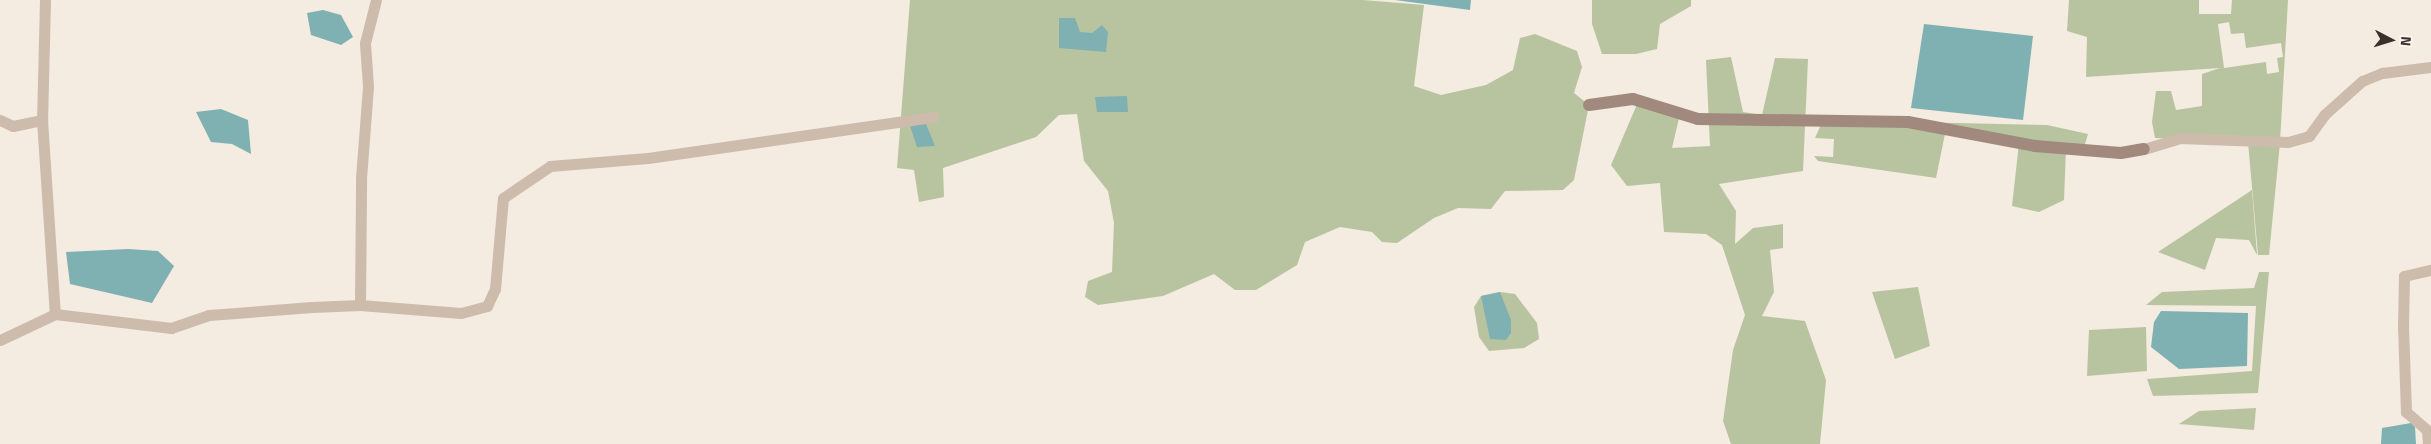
<!DOCTYPE html>
<style>
body{margin:0}
#map{position:relative;width:2431px;height:444px;overflow:hidden;background:#f4ebe1;font-family:"Titillium Web",sans-serif}
div>[style]{position:absolute}
.green>*{inset:0;background:#b8c4a0}
.water>*{inset:0;background:#7fb0b2}
.street>*{height:11px;margin:-5.5px;padding:0 5.5px;transform-origin:5.5px;border-radius:5.5px;background:#cdbbac}
.secondary>*{height:12px;margin:-6px;padding:0 6px;transform-origin:6px;border-radius:6px;background:#a18a7d}
span{translate:-50% -50%;white-space:nowrap;text-align:center;line-height:1.15;-webkit-text-stroke:4px #fbf5ee;paint-order:stroke}
.north{position:absolute;left:2366px;top:15px;width:50px;height:50px;-webkit-text-stroke:4px #fbf5ee;paint-order:stroke;rotate:95deg;font-size:14px;font-weight:700;line-height:20px;text-align:center;color:#3b302b}
.north::after{content:'';display:block;margin:auto;width:18px;height:22px;background:#3b302b;clip-path:polygon(50% 0,100% 100%,50% 72%,0 100%)}
</style>
<div id="map">
<div class="green">
<div style="clip-path:polygon(910px 0,1363px 0,1424px 5px,1414px 86px,1441px 95px,1486px 85px,1513px 70px,1520px 38px,1535px 34px,1577px 51px,1582px 67px,1574px 93px,1589px 105px,1574px 180px,1563px 190px,1505px 191px,1491px 209px,1458px 208px,1434px 218px,1397px 243px,1382px 242px,1372px 232px,1340px 227px,1305px 242px,1297px 265px,1256px 290px,1235px 290px,1214px 274px,1163px 296px,1098px 305px,1085px 297px,1088px 281px,1112px 272px,1114px 223px,1108px 191px,1084px 161px,1077px 114px,1059px 115px,1036px 137px,943px 168px,944px 197px,919px 202px,914px 170px,897px 168px)"></div>
<div style="clip-path:polygon(1592px 0,1691px 0,1691px 6px,1660px 24px,1657px 49px,1636px 54px,1602px 54px,1592px 24px)"></div>
<div style="clip-path:polygon(evenodd,2069px 0,2199px 0,2199px 14px,2231px 14px,2232px 0,2288px 0,2280px 142px,2155px 138px,2152px 122px,2156px 91px,2171px 91px,2176px 110px,2202px 106px,2202px 74px,2220px 68px,2086px 77px,2087px 37px,2067px 31px,2069px 0,2229px 22px,2231px 34px,2244px 33px,2246px 48px,2281px 43px,2283px 57px,2277px 58px,2279px 72px,2267px 74px,2266px 62px,2224px 68px,2218px 24px,2229px 22px)"></div>
<div style="clip-path:polygon(1731px 57px,1743px 112px,1762px 115px,1775px 58px,1808px 59px,1803px 171px,1719px 184px,1736px 211px,1735px 244px,1753px 228px,1783px 224px,1783px 248px,1770px 250px,1774px 292px,1762px 316px,1805px 321px,1826px 380px,1820px 444px,1731px 444px,1723px 421px,1733px 350px,1745px 315px,1722px 245px,1706px 234px,1664px 232px,1660px 183px,1627px 186px,1611px 165px,1638px 102px,1680px 114px,1672px 148px,1710px 146px,1706px 60px)"></div>
<div style="clip-path:polygon(1823px 120px,2047px 125px,2088px 134px,2083px 151px,2066px 149px,2064px 200px,2039px 212px,2012px 206px,2019px 143px,1946px 129px,1936px 178px,1818px 161px,1814px 156px,1833px 157px,1834px 139px,1815px 138px)"></div>
<div style="clip-path:polygon(2248px 142px,2280px 143px,2269px 255px,2258px 255px)"></div>
<div style="clip-path:polygon(2252px 190px,2257px 255px,2249px 240px,2216px 238px,2205px 270px,2158px 252px)"></div>
<div style="clip-path:polygon(2259px 272px,2269px 272px,2258px 393px,2153px 396px,2147px 379px,2252px 371px,2256px 306px,2146px 305px,2162px 292px,2254px 288px)"></div>
<div style="clip-path:polygon(1918px 287px,1930px 346px,1895px 359px,1872px 292px)"></div>
<div style="clip-path:polygon(1500px 292px,1515px 294px,1537px 323px,1539px 339px,1524px 348px,1489px 351px,1479px 337px,1474px 307px,1481px 296px)"></div>
<div style="clip-path:polygon(2146px 327px,2147px 371px,2087px 376px,2089px 330px)"></div>
<div style="clip-path:polygon(2256px 408px,2254px 430px,2179px 424px,2199px 411px)"></div>
</div>
<div class="water">
<div style="clip-path:polygon(1395px 0,1471px 0,1470px 10px)"></div>
<div style="clip-path:polygon(323px 10px,341px 15px,353px 37px,341px 45px,311px 35px,307px 13px)"></div>
<div style="clip-path:polygon(1059px 18px,1075px 18px,1080px 32px,1092px 33px,1102px 25px,1108px 32px,1106px 52px,1059px 48px)"></div>
<div style="clip-path:polygon(1924px 24px,2033px 36px,2023px 120px,1911px 108px)"></div>
<div style="clip-path:polygon(1127px 96px,1128px 112px,1097px 112px,1095px 97px)"></div>
<div style="clip-path:polygon(221px 109px,248px 120px,251px 154px,232px 144px,211px 142px,196px 112px)"></div>
<div style="clip-path:polygon(924px 119px,935px 146px,917px 147px,908px 120px)"></div>
<div style="clip-path:polygon(128px 249px,158px 251px,174px 266px,152px 303px,70px 284px,66px 252px)"></div>
<div style="clip-path:polygon(1500px 292px,1511px 320px,1511px 333px,1506px 340px,1490px 339px,1481px 296px)"></div>
<div style="clip-path:polygon(2161px 311px,2248px 313px,2247px 366px,2179px 369px,2151px 347px,2154px 322px)"></div>
<div style="clip-path:polygon(2411px 423px,2415px 427px,2416px 444px,2381px 444px,2382px 428px)"></div>
</div>
<div class="street">
<div style="left:45px;top:0;width:120px;rotate:91.4deg"></div>
<div style="left:42px;top:120px;width:194px;rotate:86.2deg"></div>
<div style="left:0;top:120px;width:14px;rotate:25deg"></div>
<div style="left:13px;top:126px;width:30px;rotate:-12deg"></div>
<div style="left:2144px;top:149px;width:38px;rotate:-17deg"></div>
<div style="left:2180px;top:138px;width:108px;rotate:2.1deg"></div>
<div style="left:2288px;top:142px;width:22px;rotate:-16deg"></div>
<div style="left:2309px;top:136px;width:26px;rotate:-54deg"></div>
<div style="left:2324px;top:115px;width:51px;rotate:-41.8deg"></div>
<div style="left:2362px;top:81px;width:22px;rotate:-22deg"></div>
<div style="left:2382px;top:73px;width:49px;rotate:-7deg"></div>
<div style="left:360px;top:305px;width:127px;rotate:-89.5deg"></div>
<div style="left:361px;top:178px;width:92px;rotate:-85.6deg"></div>
<div style="left:368px;top:86px;width:43px;rotate:-94deg"></div>
<div style="left:365px;top:43px;width:44px;rotate:-75.7deg"></div>
<div style="left:0;top:340px;width:61px;rotate:-25.3deg"></div>
<div style="left:55px;top:314px;width:117px;rotate:6.9deg"></div>
<div style="left:171px;top:328px;width:40px;rotate:-18.9deg"></div>
<div style="left:209px;top:315px;width:103px;rotate:-4.4deg"></div>
<div style="left:312px;top:307px;width:48px;rotate:-2.4deg"></div>
<div style="left:360px;top:305px;width:101px;rotate:4.5deg"></div>
<div style="left:461px;top:313px;width:27px;rotate:-15deg"></div>
<div style="left:487px;top:306px;width:19px;rotate:-65deg"></div>
<div style="left:495px;top:289px;width:91px;rotate:-85deg"></div>
<div style="left:503px;top:198px;width:57px;rotate:-34.2deg"></div>
<div style="left:550px;top:166px;width:98px;rotate:-4.7deg"></div>
<div style="left:648px;top:158px;width:289px;rotate:-8.2deg"></div>
<div style="left:2428px;top:444px;width:14px;rotate:-94deg"></div>
<div style="left:2427px;top:430px;width:28px;rotate:-139deg"></div>
<div style="left:2406px;top:412px;width:84px;rotate:-92deg"></div>
<div style="left:2403px;top:328px;width:52px;rotate:-88.9deg"></div>
<div style="left:2404px;top:276px;width:28px;rotate:-13deg"></div>
</div>
<div class="secondary">
<div style="left:1589px;top:105px;width:44px;rotate:-7.8deg"></div>
<div style="left:1633px;top:99px;width:68px;rotate:17.1deg"></div>
<div style="left:1698px;top:119px;width:210px;rotate:0.8deg"></div>
<div style="left:1908px;top:122px;width:129px;rotate:10.7deg"></div>
<div style="left:2035px;top:146px;width:86px;rotate:4.7deg"></div>
<div style="left:2121px;top:153px;width:23px;rotate:-10deg"></div>
</div>
<div class="north">N</div>
</div>
